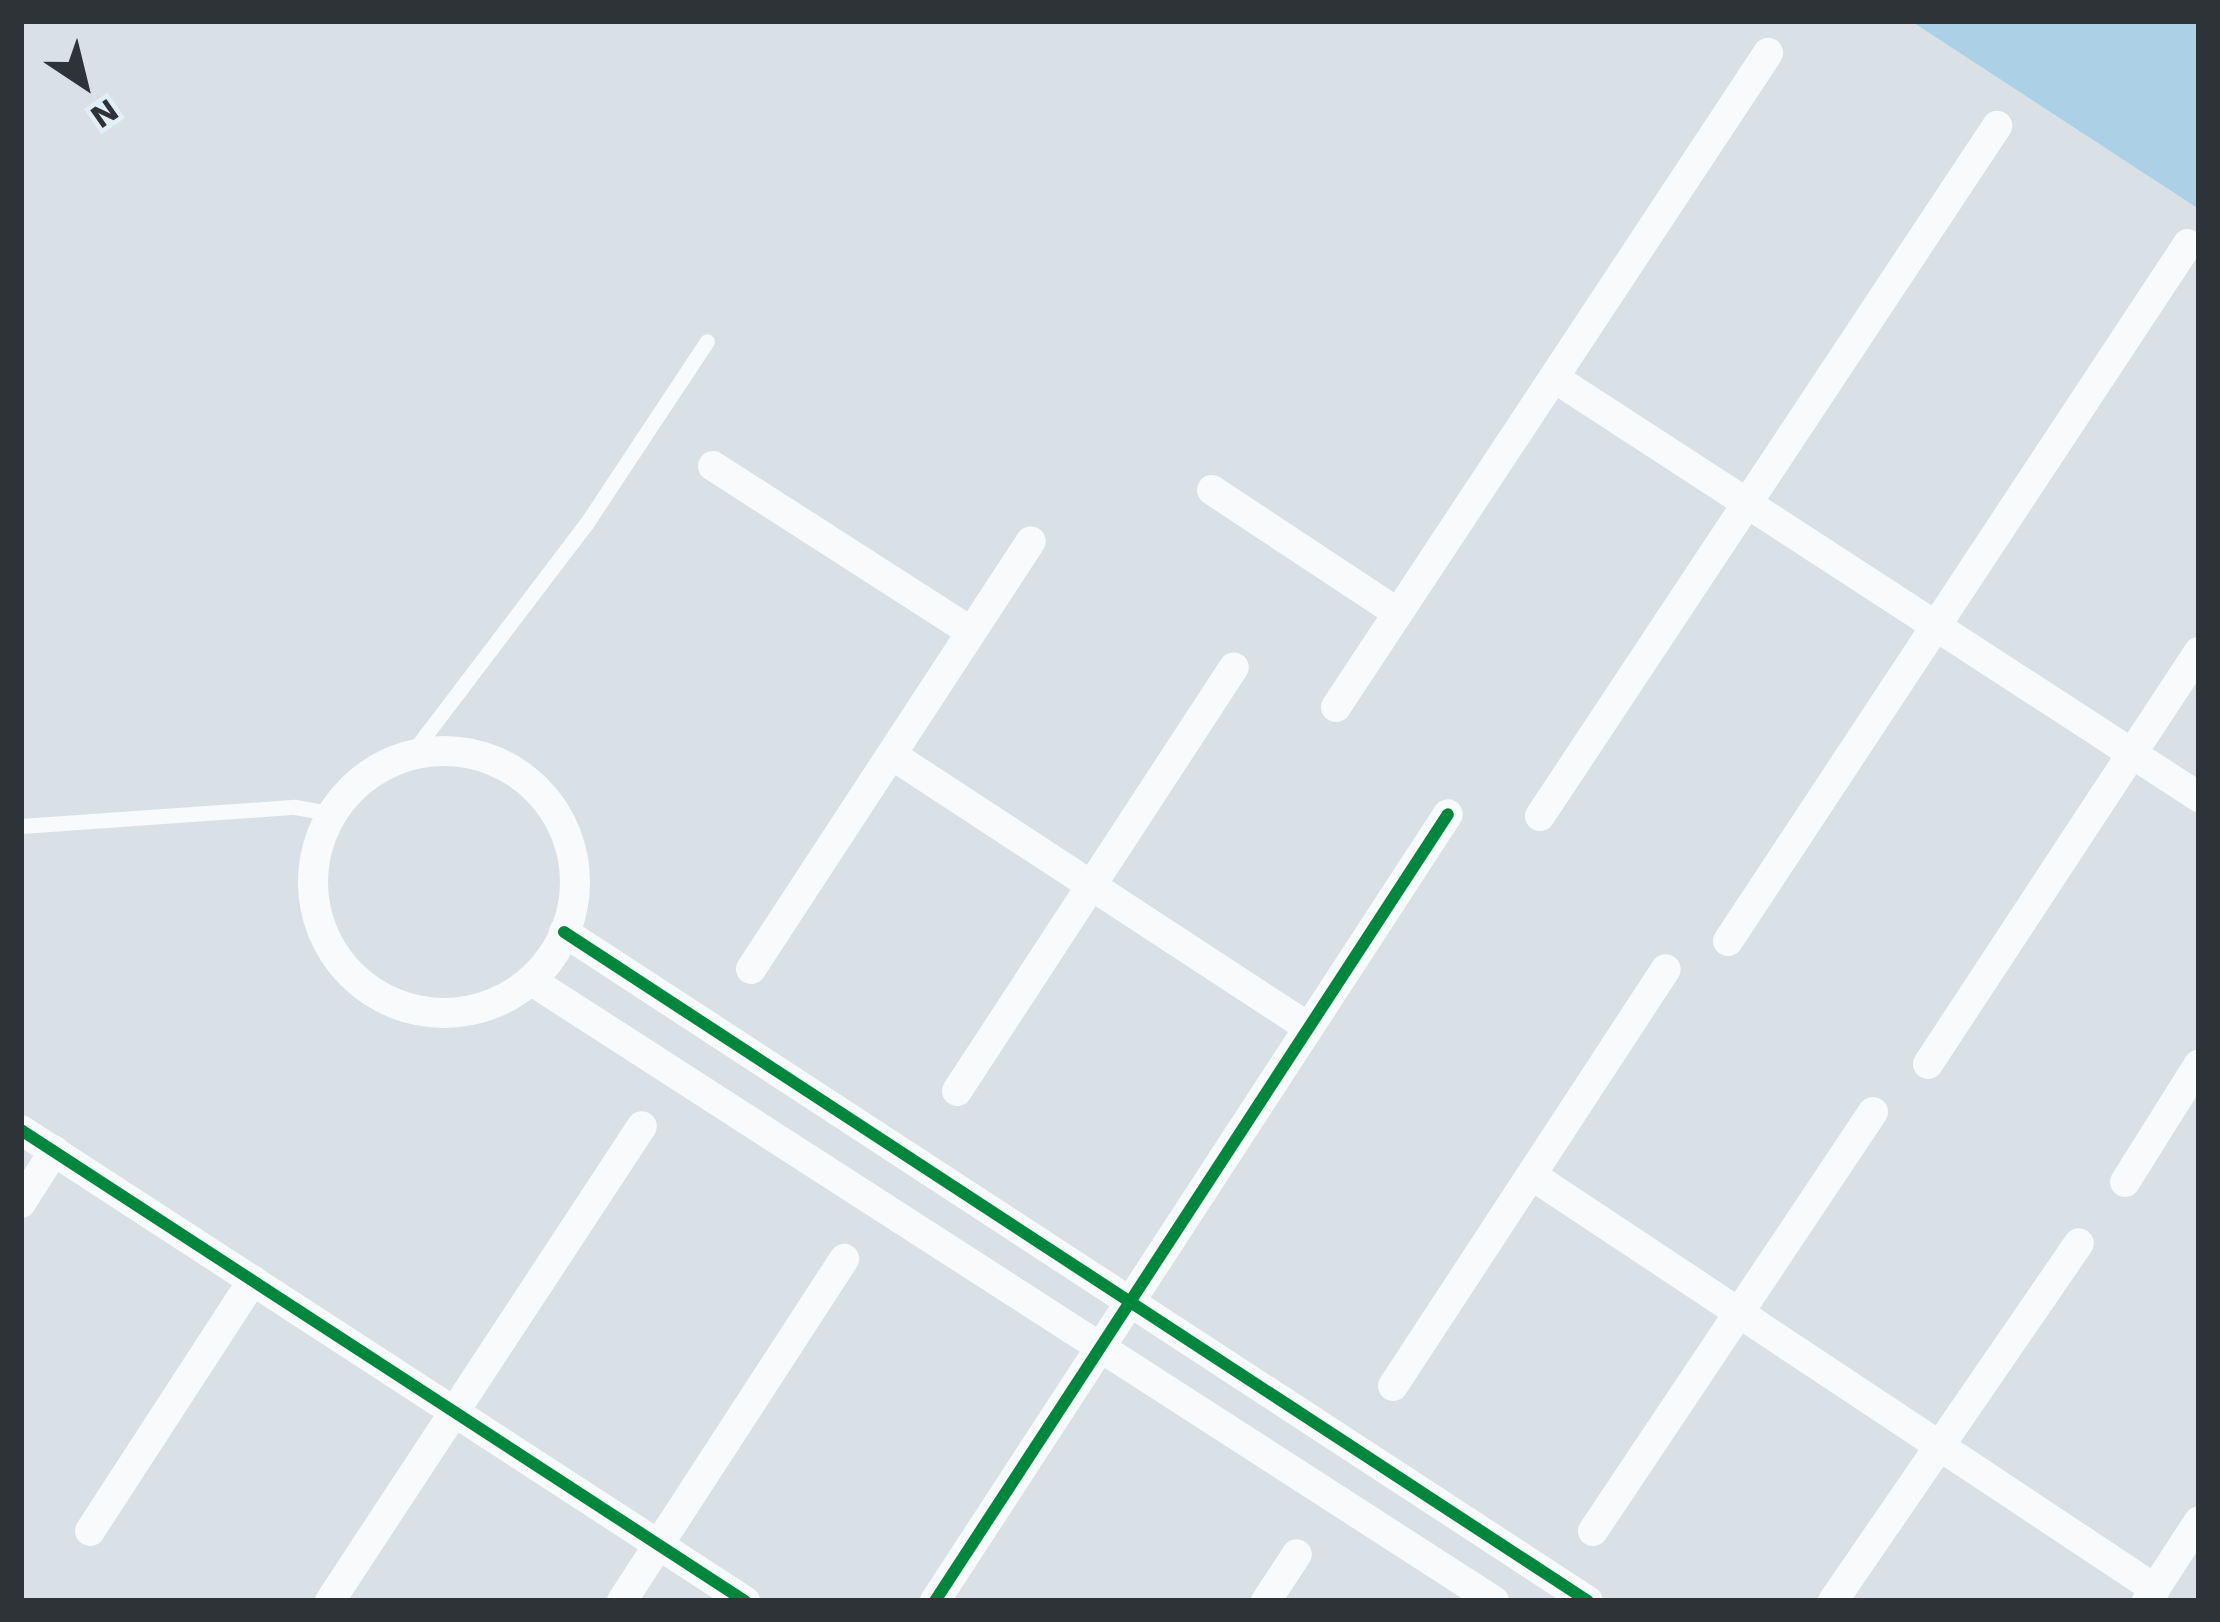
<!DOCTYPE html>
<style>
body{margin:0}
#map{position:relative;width:2220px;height:1622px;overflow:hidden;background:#d9e1e6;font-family:"Work Sans",sans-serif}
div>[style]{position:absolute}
.green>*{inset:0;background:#acd0e6}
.lane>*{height:15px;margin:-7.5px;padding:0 7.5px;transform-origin:7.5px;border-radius:7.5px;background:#f9fafb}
.street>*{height:30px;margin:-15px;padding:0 15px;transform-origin:15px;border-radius:15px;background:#f9fafb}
.street>.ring{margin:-15px;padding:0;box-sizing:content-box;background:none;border:30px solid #f9fafb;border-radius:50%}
.cycleway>*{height:12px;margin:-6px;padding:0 6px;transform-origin:6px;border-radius:6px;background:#00873e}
span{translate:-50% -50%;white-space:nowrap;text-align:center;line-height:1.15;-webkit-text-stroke:9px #e1eff8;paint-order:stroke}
.frame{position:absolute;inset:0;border:24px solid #2d3336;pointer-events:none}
.north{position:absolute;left:24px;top:24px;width:120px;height:120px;-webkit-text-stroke:9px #e1eff8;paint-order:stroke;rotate:145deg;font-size:33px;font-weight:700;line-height:48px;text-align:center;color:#2d3336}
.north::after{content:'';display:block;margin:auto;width:42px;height:54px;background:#2d3336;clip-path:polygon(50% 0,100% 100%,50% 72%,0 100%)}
</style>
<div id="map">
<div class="green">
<div style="clip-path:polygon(1911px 21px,2199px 21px,2199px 209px)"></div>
</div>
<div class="lane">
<div style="left:412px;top:753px;width:288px;rotate:-52.8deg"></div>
<div style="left:586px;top:524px;width:219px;rotate:-56.5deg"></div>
<div style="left:21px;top:826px;width:275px;rotate:-4deg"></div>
<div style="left:295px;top:807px;width:36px;rotate:10deg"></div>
</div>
<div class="street">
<div style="left:1556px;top:379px;width:767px;rotate:33.03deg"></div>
<div style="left:713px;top:466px;width:305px;rotate:32.7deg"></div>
<div style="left:1212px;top:490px;width:223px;rotate:33.5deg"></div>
<div style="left:1336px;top:707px;width:784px;rotate:-56.55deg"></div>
<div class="ring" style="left:313px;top:751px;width:232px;height:232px"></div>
<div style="left:892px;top:755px;width:497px;rotate:33.2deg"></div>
<div style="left:1540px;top:816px;width:828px;rotate:-56.48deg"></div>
<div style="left:564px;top:932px;width:1223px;rotate:33.16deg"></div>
<div style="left:1728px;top:941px;width:835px;rotate:-56.58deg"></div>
<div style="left:751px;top:969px;width:511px;rotate:-56.81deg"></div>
<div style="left:535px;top:983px;width:1141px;rotate:32.8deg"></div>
<div style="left:1928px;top:1064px;width:493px;rotate:-56.7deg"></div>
<div style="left:957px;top:1091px;width:506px;rotate:-56.84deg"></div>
<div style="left:21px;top:1130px;width:864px;rotate:33.05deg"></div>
<div style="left:1533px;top:1176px;width:747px;rotate:33.58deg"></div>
<div style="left:2125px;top:1182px;width:139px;rotate:-57.9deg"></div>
<div style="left:21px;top:1203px;width:62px;rotate:-57.6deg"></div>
<div style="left:1393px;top:1386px;width:498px;rotate:-56.8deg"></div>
<div style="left:90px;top:1531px;width:299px;rotate:-57deg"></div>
<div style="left:1593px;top:1531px;width:504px;rotate:-56.25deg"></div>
<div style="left:330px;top:1601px;width:568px;rotate:-56.7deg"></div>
<div style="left:622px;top:1601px;width:408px;rotate:-57deg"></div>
<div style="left:935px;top:1601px;width:939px;rotate:-56.9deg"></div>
<div style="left:1266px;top:1601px;width:56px;rotate:-56.6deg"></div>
<div style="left:1833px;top:1601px;width:434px;rotate:-55.5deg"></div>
<div style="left:2147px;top:1601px;width:95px;rotate:-57deg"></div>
</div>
<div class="cycleway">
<div style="left:564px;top:932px;width:1223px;rotate:33.16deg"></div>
<div style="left:21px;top:1130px;width:864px;rotate:33.05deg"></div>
<div style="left:935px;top:1601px;width:939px;rotate:-56.9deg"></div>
</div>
<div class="frame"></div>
<div class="north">N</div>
</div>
